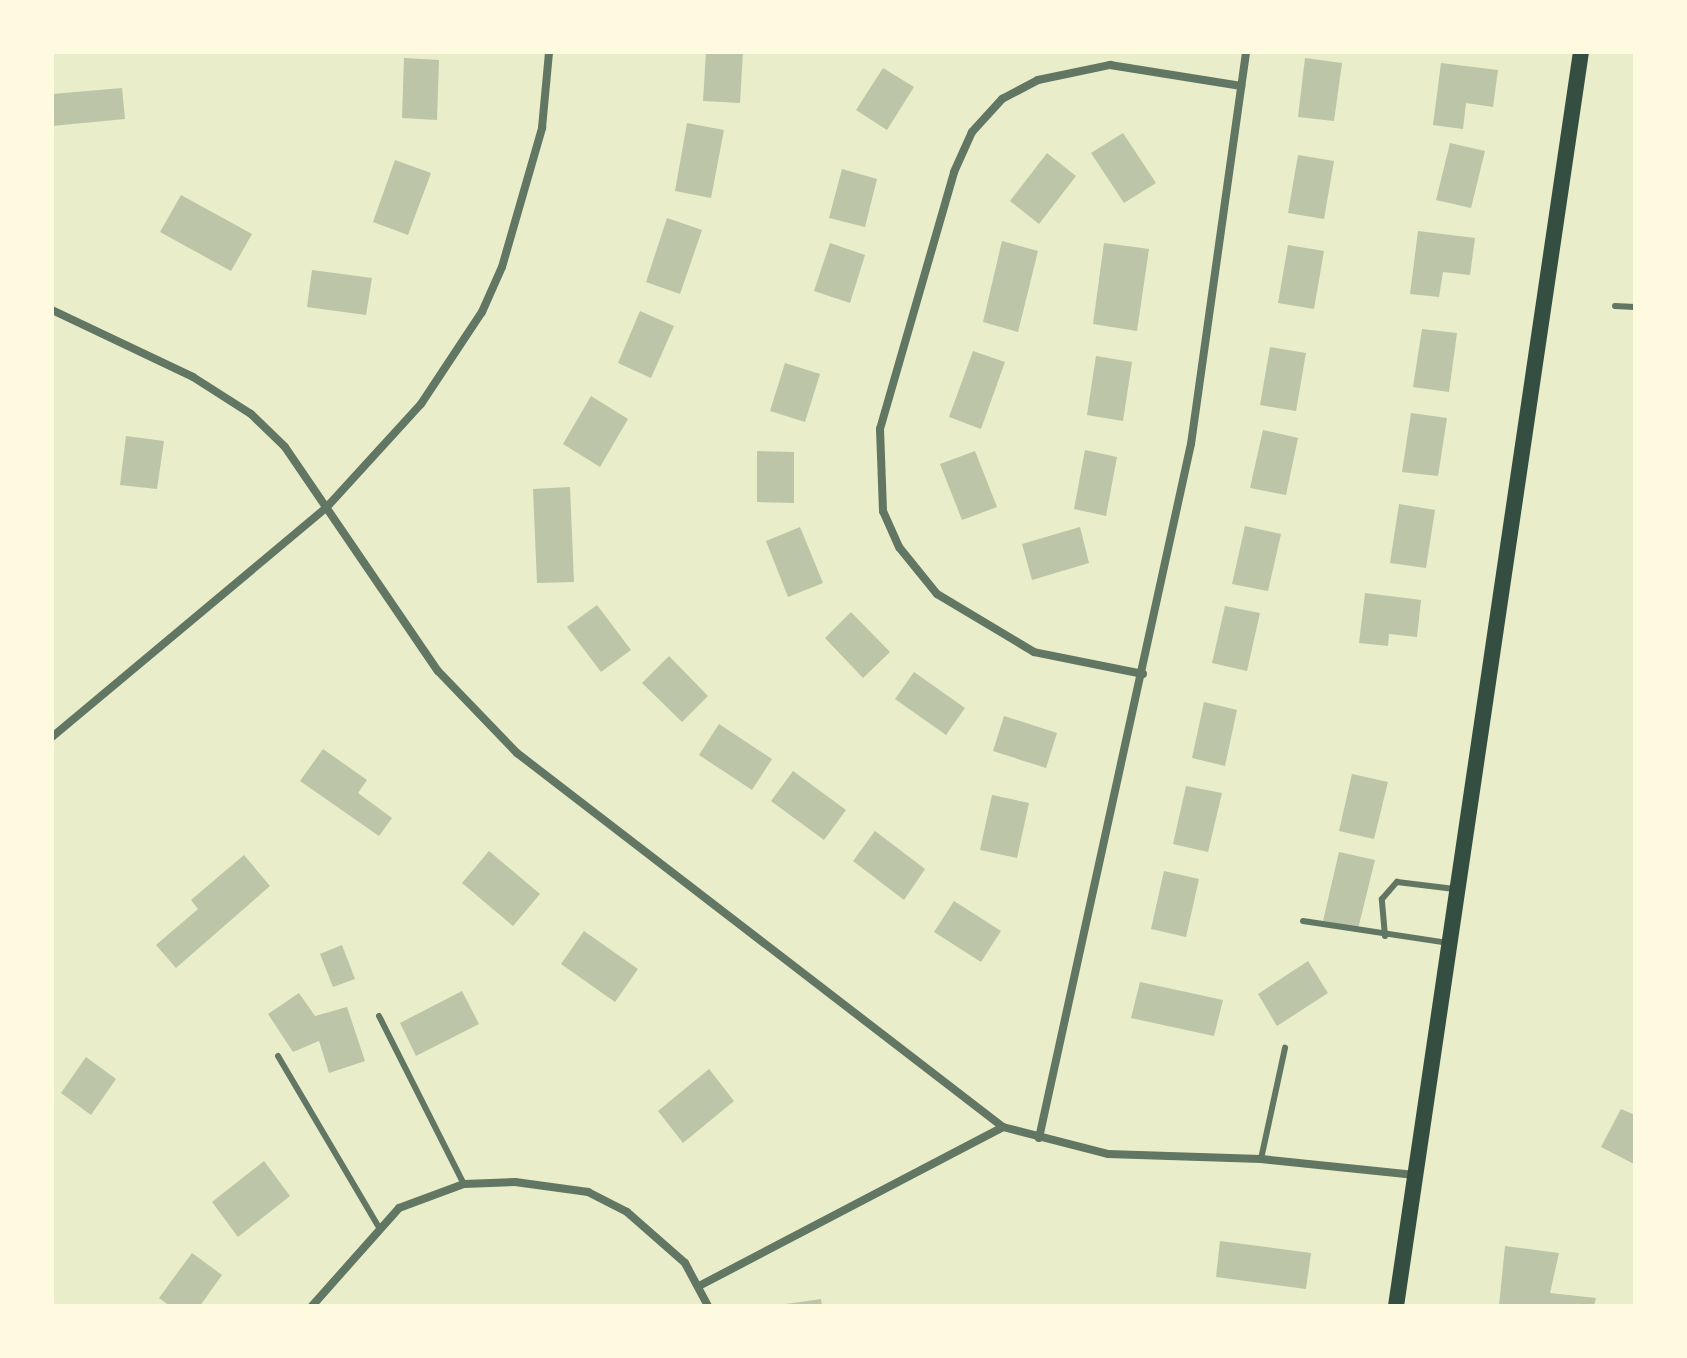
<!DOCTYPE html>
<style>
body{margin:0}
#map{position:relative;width:1687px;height:1358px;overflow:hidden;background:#e9edc9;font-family:"Noto Sans",sans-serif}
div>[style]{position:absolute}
.building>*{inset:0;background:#bcc5a7}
.service>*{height:6px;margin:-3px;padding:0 3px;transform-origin:3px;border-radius:3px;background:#617663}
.minor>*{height:8px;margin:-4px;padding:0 4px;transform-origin:4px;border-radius:4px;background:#617663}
.secondary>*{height:16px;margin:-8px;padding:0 8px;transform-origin:8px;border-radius:8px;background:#344e41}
span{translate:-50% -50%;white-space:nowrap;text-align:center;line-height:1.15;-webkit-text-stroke:6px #fefae0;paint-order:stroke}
.frame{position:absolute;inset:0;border:54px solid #fefae0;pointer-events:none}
</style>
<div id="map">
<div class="building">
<div style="clip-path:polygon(706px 52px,743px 52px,740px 103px,703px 101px)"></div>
<div style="clip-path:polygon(404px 58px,439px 60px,437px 120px,402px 118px)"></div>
<div style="clip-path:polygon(1305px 58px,1342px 63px,1334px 121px,1298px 117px)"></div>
<div style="clip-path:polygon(1441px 63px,1498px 70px,1493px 107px,1466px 103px,1463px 129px,1433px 125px)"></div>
<div style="clip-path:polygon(883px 68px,914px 87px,887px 130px,856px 110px)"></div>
<div style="clip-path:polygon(122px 88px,125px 119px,52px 126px,52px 94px)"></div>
<div style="clip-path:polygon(687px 123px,724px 130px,711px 198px,675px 191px)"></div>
<div style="clip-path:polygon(1123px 133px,1156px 183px,1124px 203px,1091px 153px)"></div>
<div style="clip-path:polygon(1450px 143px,1485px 151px,1471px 208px,1436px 200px)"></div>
<div style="clip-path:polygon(1047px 153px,1076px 176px,1039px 224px,1010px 201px)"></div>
<div style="clip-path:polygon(1298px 155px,1334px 161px,1324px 219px,1288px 213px)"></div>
<div style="clip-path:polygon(395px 160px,431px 173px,408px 235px,373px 222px)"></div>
<div style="clip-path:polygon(842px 169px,877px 179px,865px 227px,829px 218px)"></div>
<div style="clip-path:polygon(181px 195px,252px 234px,231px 271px,160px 232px)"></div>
<div style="clip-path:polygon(667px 218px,702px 230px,680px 294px,646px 282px)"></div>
<div style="clip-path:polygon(1418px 231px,1475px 238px,1470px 275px,1443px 272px,1439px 297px,1410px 294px)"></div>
<div style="clip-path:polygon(1002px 241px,1038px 251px,1018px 332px,983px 322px)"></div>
<div style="clip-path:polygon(830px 243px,865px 255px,850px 303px,814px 291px)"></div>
<div style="clip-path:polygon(1104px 243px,1149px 249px,1137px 331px,1093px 324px)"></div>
<div style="clip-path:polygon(1288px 245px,1324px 251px,1314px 309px,1278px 303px)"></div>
<div style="clip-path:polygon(312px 270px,372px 278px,366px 315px,307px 307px)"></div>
<div style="clip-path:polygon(640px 311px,674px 326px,651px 378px,618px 363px)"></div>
<div style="clip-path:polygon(1422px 329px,1457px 333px,1449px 392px,1413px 387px)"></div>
<div style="clip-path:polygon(1270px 347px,1306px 353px,1296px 411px,1260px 405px)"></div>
<div style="clip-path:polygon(973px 351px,1005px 362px,981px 429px,949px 417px)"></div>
<div style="clip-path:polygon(1096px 356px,1132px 362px,1123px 421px,1087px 415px)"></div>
<div style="clip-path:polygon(785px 363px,820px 374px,805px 422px,770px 411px)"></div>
<div style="clip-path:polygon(591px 396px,628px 419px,600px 467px,563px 444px)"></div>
<div style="clip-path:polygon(1411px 413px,1447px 418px,1438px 476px,1402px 472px)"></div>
<div style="clip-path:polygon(1263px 430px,1298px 438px,1286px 495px,1250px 488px)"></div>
<div style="clip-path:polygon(126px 436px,164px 441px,157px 489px,120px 485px)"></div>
<div style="clip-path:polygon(1085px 450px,1117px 457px,1106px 516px,1074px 509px)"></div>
<div style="clip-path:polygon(757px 451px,794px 452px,794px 503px,757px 502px)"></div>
<div style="clip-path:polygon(975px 451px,997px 507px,962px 520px,940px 464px)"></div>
<div style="clip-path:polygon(570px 487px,574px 582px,537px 583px,533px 489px)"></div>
<div style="clip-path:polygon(1399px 504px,1435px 510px,1426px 568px,1390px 563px)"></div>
<div style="clip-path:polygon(1245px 526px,1281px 534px,1268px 591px,1232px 584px)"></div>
<div style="clip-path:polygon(800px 527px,823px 583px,788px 597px,766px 541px)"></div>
<div style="clip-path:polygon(1080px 527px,1089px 563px,1032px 580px,1022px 544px)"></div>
<div style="clip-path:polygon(1365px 593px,1421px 600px,1417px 637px,1389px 634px,1388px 646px,1359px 643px)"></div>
<div style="clip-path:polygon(597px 605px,631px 650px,601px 672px,567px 627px)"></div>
<div style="clip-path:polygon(1225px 606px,1260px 613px,1247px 671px,1212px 663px)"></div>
<div style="clip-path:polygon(851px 612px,890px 652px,863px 678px,825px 638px)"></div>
<div style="clip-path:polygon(669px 656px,708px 696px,682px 722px,642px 683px)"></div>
<div style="clip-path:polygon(914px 672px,965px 708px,946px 735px,895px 699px)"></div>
<div style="clip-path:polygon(1204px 702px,1237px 710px,1225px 766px,1192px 758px)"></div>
<div style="clip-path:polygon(1004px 716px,1057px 733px,1046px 768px,993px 751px)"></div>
<div style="clip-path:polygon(719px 724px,772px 759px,752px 790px,699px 755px)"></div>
<div style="clip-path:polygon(323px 749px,367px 780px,358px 793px,392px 818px,379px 836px,300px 781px)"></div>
<div style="clip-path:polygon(793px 771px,846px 810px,824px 840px,771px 801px)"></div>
<div style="clip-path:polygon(1352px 774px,1388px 782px,1374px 839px,1339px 831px)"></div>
<div style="clip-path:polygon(1186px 786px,1222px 793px,1208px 852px,1173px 844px)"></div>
<div style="clip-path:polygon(992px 795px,1029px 803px,1017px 858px,980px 850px)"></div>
<div style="clip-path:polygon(875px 831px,925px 869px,904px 900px,853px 861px)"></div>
<div style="clip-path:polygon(489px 851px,540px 894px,513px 926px,462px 883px)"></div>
<div style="clip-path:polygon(1339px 852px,1375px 860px,1358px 929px,1323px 921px)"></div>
<div style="clip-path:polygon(244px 855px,270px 886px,176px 968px,156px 945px,198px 909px,191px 900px)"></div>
<div style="clip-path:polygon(1164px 871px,1199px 879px,1186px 937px,1151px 929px)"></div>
<div style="clip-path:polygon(954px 901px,1001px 931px,981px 962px,934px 932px)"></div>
<div style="clip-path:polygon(584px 931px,638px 969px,615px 1002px,561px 964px)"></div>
<div style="clip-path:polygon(342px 945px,355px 979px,333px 987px,320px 954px)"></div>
<div style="clip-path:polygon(1308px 961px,1328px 993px,1277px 1026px,1258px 994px)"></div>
<div style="clip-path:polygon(1140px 982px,1223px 1000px,1214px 1036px,1131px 1018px)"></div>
<div style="clip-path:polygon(462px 991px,479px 1024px,416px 1056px,400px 1023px)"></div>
<div style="clip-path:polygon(299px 993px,315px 1016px,347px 1007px,365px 1061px,329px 1073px,319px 1041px,293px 1052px,268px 1014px)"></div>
<div style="clip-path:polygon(86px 1057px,116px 1079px,91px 1115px,61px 1093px)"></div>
<div style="clip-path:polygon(709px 1069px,734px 1101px,683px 1143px,658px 1111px)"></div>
<div style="clip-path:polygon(1621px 1109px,1635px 1115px,1634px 1164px,1601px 1147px)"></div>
<div style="clip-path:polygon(264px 1161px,290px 1196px,238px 1237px,212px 1202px)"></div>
<div style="clip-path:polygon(1220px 1241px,1311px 1253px,1306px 1289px,1216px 1277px)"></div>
<div style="clip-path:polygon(1505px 1246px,1559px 1253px,1550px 1293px,1596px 1298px,1594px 1306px,1499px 1306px)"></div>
<div style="clip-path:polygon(192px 1253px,222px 1275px,200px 1306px,170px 1306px,159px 1298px)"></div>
<div style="clip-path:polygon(821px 1299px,822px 1306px,786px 1306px,786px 1304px)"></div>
</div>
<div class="service">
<div style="left:1615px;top:306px;width:20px;rotate:3deg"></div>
<div style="left:1303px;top:921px;width:148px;rotate:8.6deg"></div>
<div style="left:1385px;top:936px;width:37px;rotate:-95deg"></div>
<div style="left:1382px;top:899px;width:23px;rotate:-49deg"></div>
<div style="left:1397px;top:882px;width:58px;rotate:6.9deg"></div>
<div style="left:379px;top:1016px;width:188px;rotate:63.2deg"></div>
<div style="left:278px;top:1056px;width:197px;rotate:59.5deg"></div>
<div style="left:1261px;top:1159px;width:114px;rotate:-77.8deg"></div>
</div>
<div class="minor">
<div style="left:52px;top:310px;width:156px;rotate:25.4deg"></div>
<div style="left:193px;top:377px;width:69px;rotate:32.5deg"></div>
<div style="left:251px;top:414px;width:47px;rotate:44.1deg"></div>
<div style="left:285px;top:447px;width:271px;rotate:55.7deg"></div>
<div style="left:438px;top:671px;width:114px;rotate:46.1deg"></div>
<div style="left:517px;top:753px;width:613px;rotate:37.58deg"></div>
<div style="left:1003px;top:1127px;width:108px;rotate:14.4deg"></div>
<div style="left:1108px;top:1154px;width:153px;rotate:1.9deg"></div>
<div style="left:1261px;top:1159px;width:155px;rotate:5.9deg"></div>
<div style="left:1143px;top:674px;width:111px;rotate:-168.6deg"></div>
<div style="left:1034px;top:652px;width:113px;rotate:-149.1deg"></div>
<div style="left:937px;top:594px;width:60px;rotate:-129deg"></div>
<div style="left:899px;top:547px;width:39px;rotate:-114deg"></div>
<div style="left:883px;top:511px;width:82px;rotate:-92.1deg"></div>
<div style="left:880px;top:429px;width:267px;rotate:-73.9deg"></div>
<div style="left:954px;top:172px;width:44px;rotate:-65.8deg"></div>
<div style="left:972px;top:132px;width:45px;rotate:-47.7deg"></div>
<div style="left:1002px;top:99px;width:41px;rotate:-27.8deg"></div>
<div style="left:1038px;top:80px;width:74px;rotate:-11.8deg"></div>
<div style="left:1110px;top:65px;width:133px;rotate:9.1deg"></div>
<div style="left:52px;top:737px;width:357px;rotate:-39.9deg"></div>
<div style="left:326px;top:508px;width:141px;rotate:-47.6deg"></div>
<div style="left:421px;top:404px;width:110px;rotate:-56.5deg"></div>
<div style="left:482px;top:312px;width:49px;rotate:-66deg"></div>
<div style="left:502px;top:267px;width:145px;rotate:-73.9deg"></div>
<div style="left:542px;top:128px;width:76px;rotate:-84.7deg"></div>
<div style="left:1039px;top:1138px;width:710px;rotate:-77.65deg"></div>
<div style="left:1191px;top:444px;width:396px;rotate:-82deg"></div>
<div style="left:699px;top:1286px;width:343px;rotate:-27.6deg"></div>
<div style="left:312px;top:1306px;width:131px;rotate:-48.4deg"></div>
<div style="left:399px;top:1208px;width:69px;rotate:-20.3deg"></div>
<div style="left:464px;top:1184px;width:51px;rotate:-2.2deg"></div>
<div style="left:515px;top:1182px;width:74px;rotate:7.8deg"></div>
<div style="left:588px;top:1192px;width:44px;rotate:27.1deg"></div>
<div style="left:627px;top:1212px;width:77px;rotate:41.3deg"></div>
<div style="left:685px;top:1263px;width:49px;rotate:61.9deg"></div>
</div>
<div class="secondary">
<div style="left:1396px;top:1306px;width:1268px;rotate:-81.61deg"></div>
</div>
<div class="frame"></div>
</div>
